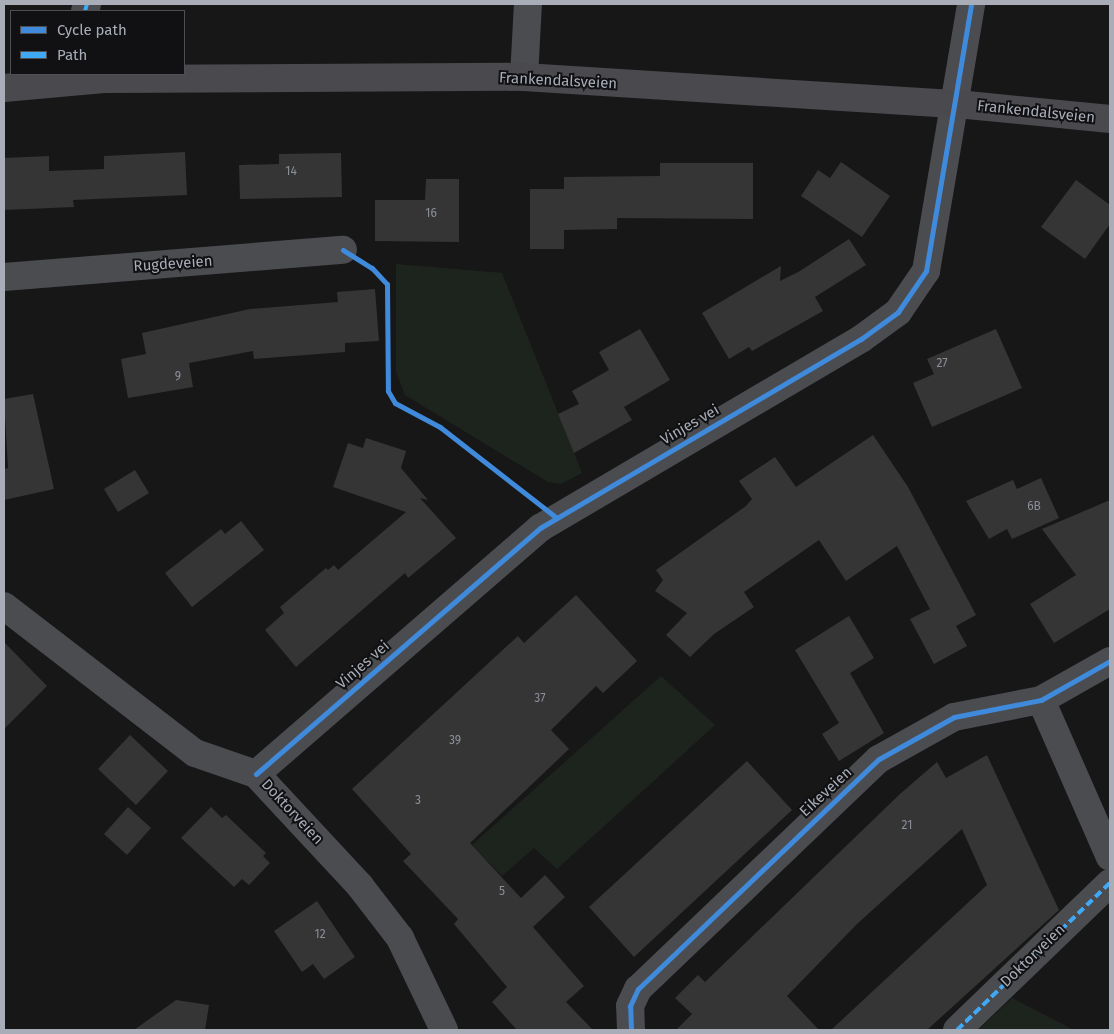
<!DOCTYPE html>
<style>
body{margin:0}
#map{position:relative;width:1114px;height:1034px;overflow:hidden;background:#171717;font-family:"Fira Sans",sans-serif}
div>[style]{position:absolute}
.green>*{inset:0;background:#1d241e}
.building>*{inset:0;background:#353536}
.street>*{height:28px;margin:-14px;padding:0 14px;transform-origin:14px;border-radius:14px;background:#4b4c50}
.secondary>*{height:28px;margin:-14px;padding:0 14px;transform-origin:14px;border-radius:14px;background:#4a4a4e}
.quiet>*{height:4px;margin-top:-2px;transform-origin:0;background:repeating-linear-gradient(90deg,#3fa9f5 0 8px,transparent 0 12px)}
.cycleway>*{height:5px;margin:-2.5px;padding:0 2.5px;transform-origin:2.5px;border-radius:2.5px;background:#408adc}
span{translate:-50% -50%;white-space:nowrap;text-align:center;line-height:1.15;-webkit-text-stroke:4px #111113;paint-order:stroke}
.number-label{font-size:12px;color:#8b8f98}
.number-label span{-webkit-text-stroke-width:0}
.street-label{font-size:15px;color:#a8adb8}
.frame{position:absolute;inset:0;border:5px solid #a8adb8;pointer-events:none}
.legend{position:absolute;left:10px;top:10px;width:175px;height:65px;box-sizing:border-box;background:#111113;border:1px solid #4d4f55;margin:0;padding:6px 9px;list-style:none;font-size:15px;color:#a8adb8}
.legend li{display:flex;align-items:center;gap:10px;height:25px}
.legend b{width:25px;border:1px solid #4d4f55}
</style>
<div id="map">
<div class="green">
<div style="clip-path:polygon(396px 264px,502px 273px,582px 473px,561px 484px,548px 482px,405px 395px,396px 372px)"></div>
<div style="clip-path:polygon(661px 676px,715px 725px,557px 869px,534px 848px,502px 876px,472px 845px)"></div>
<div style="clip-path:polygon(1012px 998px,1074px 1030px,978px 1030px)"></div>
</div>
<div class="building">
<div style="clip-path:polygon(185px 152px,187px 195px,73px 200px,74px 207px,4px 210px,4px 158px,49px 156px,49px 171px,104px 169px,104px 156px)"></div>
<div style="clip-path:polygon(341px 153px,342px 197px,240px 199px,239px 165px,279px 164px,279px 154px)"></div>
<div style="clip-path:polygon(841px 162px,890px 196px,862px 237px,801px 196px,818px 170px,830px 178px)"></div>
<div style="clip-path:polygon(660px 163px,753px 163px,753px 219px,617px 218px,617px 229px,564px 230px,564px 249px,530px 249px,530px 189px,564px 189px,564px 177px,660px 176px)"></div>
<div style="clip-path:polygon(426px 179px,459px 179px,459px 242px,375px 241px,375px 200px,425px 200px)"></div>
<div style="clip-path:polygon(1076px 180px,1110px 205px,1110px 224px,1085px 259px,1041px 227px)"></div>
<div style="clip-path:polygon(849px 239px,866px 265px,815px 297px,823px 311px,752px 351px,749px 347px,729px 359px,702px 313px,781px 266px,780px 281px,800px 271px)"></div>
<div style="clip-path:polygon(375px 289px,379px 341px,345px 343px,345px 352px,254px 359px,253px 351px,189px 363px,193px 387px,128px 398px,121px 359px,146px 354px,142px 333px,250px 309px,338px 302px,337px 292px)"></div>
<div style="clip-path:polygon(640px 329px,670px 380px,624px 407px,632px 420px,574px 453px,558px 414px,579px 404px,572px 391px,609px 370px,599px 352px)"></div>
<div style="clip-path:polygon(996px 329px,1022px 388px,932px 427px,913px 383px,934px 374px,927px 359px)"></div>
<div style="clip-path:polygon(33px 394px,54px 489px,4px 500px,4px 469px,8px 468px,4px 399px)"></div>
<div style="clip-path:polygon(873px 435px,908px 487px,976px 615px,956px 626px,967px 646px,934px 664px,910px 619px,930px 609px,897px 546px,846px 581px,819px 540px,744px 592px,754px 607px,714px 634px,690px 657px,666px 635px,687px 613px,655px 591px,663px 580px,656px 570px,746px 506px,752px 499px,739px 481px,775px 457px,796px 487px)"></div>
<div style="clip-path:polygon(366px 438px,406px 451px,401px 468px,428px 500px,420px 498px,456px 538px,408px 578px,405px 573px,296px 667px,265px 630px,284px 613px,280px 607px,326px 568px,328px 570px,334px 565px,338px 570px,406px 512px,333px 487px,348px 443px,363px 448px)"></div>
<div style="clip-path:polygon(135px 470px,149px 493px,118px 512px,104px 489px)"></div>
<div style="clip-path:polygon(1041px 478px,1059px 518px,1012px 539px,1007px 529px,989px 539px,966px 501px,1013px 480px,1017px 489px)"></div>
<div style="clip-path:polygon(1110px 500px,1110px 609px,1054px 643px,1030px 604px,1076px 575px,1042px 529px)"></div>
<div style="clip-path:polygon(241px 521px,264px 550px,192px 607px,165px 573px,221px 529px,225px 534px)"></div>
<div style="clip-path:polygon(576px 595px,637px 661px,603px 693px,596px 686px,551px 730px,569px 749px,470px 843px,521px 898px,545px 875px,565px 897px,533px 927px,584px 986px,566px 1002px,593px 1030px,517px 1030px,492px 1002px,507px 987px,454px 924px,458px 919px,403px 861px,411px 854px,352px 789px,518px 636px,524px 643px)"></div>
<div style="clip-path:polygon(849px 616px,874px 658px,850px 673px,884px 733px,839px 761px,822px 734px,839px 723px,795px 650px)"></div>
<div style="clip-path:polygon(4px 642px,47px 686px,4px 729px)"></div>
<div style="clip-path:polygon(130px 735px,168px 771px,136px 805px,98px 769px)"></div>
<div style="clip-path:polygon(987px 755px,1059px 910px,927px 1030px,831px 1030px,987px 885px,962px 829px,857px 924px,787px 996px,819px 1030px,676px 1030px,692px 1014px,675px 998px,698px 975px,705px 982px,900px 794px,937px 762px,946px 778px)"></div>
<div style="clip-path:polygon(747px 761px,792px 810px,634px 957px,589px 907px)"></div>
<div style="clip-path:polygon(128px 807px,151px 828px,127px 855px,104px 834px)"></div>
<div style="clip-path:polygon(211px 807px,222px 818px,226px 815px,266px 853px,263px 856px,270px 863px,249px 885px,242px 879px,234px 887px,181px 838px)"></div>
<div style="clip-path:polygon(317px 901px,355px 957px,324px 979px,313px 964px,302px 972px,274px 931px)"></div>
<div style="clip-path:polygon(176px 1000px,209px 1005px,205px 1030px,134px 1030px)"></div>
</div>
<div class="street">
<div style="left:85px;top:11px;width:7px;rotate:-74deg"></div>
<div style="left:524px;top:77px;width:73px;rotate:-86.9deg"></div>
<div style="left:4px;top:277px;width:340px;rotate:-4.6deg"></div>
<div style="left:4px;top:606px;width:241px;rotate:37.6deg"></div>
<div style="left:195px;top:753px;width:65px;rotate:19deg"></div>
<div style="left:256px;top:774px;width:153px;rotate:47.1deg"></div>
<div style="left:360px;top:886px;width:66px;rotate:52.4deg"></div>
<div style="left:400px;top:938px;width:102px;rotate:64.4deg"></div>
<div style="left:1041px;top:700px;width:171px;rotate:66.3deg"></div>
<div style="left:256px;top:774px;width:376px;rotate:-40.9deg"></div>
<div style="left:540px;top:528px;width:373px;rotate:-30.5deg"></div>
<div style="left:861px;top:339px;width:46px;rotate:-36.1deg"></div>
<div style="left:898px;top:312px;width:50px;rotate:-55.7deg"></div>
<div style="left:926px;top:271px;width:271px;rotate:-80.4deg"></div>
<div style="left:631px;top:1030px;width:24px;rotate:-92deg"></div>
<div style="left:630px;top:1006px;width:19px;rotate:-65deg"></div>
<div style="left:638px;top:989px;width:333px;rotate:-43.7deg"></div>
<div style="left:879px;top:759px;width:86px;rotate:-29.2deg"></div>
<div style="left:954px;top:717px;width:89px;rotate:-11.1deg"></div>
<div style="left:1041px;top:700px;width:79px;rotate:-29.5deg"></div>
<div style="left:957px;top:1030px;width:212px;rotate:-43.9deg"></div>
</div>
<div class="secondary">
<div style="left:4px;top:88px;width:100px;rotate:-5.1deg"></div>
<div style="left:104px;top:79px;width:420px;rotate:-0.3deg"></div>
<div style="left:524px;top:77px;width:434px;rotate:3.6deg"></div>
<div style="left:957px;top:104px;width:154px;rotate:5.6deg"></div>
</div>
<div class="quiet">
<div style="left:85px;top:11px;width:7px;rotate:-74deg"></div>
<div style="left:957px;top:1030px;width:212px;rotate:-43.9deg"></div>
</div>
<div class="cycleway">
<div style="left:343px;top:250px;width:34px;rotate:32deg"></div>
<div style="left:372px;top:268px;width:22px;rotate:47deg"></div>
<div style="left:387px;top:284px;width:107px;rotate:89.5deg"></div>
<div style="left:388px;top:391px;width:14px;rotate:60deg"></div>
<div style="left:395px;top:403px;width:51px;rotate:28.1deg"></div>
<div style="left:440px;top:427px;width:148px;rotate:37.9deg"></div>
<div style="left:256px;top:774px;width:376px;rotate:-40.9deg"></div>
<div style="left:540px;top:528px;width:373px;rotate:-30.5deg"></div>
<div style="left:861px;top:339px;width:46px;rotate:-36.1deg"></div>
<div style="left:898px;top:312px;width:50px;rotate:-55.7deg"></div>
<div style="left:926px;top:271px;width:271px;rotate:-80.4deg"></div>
<div style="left:631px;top:1030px;width:24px;rotate:-92deg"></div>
<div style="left:630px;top:1006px;width:19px;rotate:-65deg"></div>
<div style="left:638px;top:989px;width:333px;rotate:-43.7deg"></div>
<div style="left:879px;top:759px;width:86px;rotate:-29.2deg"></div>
<div style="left:954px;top:717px;width:89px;rotate:-11.1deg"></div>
<div style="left:1041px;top:700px;width:79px;rotate:-29.5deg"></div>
</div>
<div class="number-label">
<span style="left:291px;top:172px">14</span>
<span style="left:431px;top:214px">16</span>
<span style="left:942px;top:364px">27</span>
<span style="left:178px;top:377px">9</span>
<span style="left:1034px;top:507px">6B</span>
<span style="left:540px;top:699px">37</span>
<span style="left:455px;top:741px">39</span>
<span style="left:418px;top:801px">3</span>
<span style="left:907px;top:826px">21</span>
<span style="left:502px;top:892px">5</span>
<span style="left:320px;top:935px">12</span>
</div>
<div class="street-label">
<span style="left:558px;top:81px;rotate:3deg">Frankendalsveien</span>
<span style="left:1036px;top:112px;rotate:6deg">Frankendalsveien</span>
<span style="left:173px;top:264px;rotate:-4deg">Rugdeveien</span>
<span style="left:690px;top:425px;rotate:-30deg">Vinjes vei</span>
<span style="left:363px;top:665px;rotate:-41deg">Vinjes vei</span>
<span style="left:826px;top:792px;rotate:-43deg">Eikeveien</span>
<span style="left:292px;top:812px;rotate:47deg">Doktorveien</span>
<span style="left:1033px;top:956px;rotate:-44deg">Doktorveien</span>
</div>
<div class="frame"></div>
<ul class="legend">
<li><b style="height:6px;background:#408adc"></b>Cycle path</li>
<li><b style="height:6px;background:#3fa9f5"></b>Path</li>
</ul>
</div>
